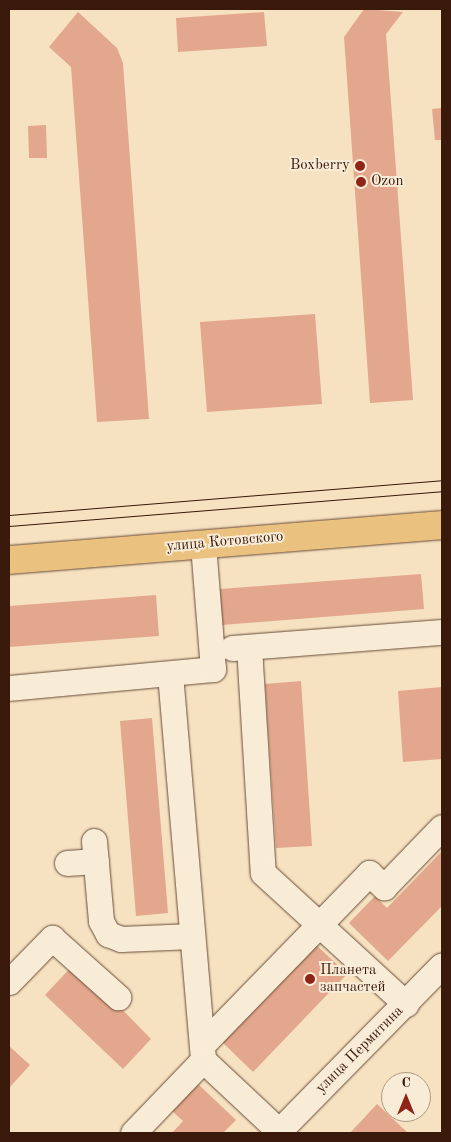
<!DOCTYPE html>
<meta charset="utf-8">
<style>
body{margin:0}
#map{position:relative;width:451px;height:1142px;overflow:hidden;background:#f6e2c1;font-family:"Old Standard TT",serif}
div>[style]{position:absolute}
.building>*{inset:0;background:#e2a78c}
.roads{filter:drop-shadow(0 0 1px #684b38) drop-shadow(0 0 1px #684b38)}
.minor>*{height:25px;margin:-12.5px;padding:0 12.5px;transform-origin:12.5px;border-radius:12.5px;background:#f9ecd7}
.major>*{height:28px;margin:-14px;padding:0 14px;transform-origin:14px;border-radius:14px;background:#ebc180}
.tram>*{height:1px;margin:-0.5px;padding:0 0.5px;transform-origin:0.5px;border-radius:0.5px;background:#39190a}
.dots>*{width:14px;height:14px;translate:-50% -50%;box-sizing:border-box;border:2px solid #f9ecd7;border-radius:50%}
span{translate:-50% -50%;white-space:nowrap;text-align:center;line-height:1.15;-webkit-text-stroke:4px #f9ecd7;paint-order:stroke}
.poi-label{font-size:15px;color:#39190a}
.right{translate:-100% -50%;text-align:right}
.left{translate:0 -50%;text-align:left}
.street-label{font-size:15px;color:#39190a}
.frame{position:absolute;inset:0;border:10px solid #39190a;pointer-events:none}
.north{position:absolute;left:381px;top:1072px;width:50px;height:50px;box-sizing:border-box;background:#f9ecd7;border:1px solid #ac9885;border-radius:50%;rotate:0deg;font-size:14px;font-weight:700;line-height:20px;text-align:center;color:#39190a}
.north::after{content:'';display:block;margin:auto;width:18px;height:22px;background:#8f2418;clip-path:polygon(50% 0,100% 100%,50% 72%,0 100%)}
</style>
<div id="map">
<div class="building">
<div style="clip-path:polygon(364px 9px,403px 12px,386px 34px,413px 400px,370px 403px,344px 37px)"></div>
<div style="clip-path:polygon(78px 12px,117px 48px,123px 63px,149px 419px,97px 422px,71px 67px,49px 47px)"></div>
<div style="clip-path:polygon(264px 12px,267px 46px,178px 52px,176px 18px)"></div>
<div style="clip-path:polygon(442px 108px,442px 140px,435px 140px,432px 109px)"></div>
<div style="clip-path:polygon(46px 125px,47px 158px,29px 158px,28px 126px)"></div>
<div style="clip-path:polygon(315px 314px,322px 404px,207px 412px,200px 322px)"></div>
<div style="clip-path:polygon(421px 574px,424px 609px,222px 625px,220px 589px)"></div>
<div style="clip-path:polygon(156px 595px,159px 636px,9px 647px,9px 606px)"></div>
<div style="clip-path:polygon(301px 681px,312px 846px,276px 848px,265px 684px)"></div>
<div style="clip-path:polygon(442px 687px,442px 759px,403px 762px,398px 691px)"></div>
<div style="clip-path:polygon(152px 718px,168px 913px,136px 916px,120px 721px)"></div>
<div style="clip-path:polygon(442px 851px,442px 906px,388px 961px,349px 923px,375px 896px,387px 908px)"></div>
<div style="clip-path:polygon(311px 940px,347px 974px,253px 1072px,218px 1038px)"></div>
<div style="clip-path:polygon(76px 962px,151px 1039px,123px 1069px,45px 995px)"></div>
<div style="clip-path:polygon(9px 1046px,30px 1065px,9px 1088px)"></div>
<div style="clip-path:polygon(198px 1084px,236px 1120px,223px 1133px,172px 1133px,183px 1121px,172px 1111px)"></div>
<div style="clip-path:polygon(377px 1104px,408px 1133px,350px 1133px)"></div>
</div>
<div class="roads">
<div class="minor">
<div style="left:249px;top:647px;width:226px;rotate:86.5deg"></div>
<div style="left:263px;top:873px;width:194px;rotate:42.5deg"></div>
<div style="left:232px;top:648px;width:211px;rotate:-4.4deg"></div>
<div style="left:170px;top:674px;width:387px;rotate:85.1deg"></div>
<div style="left:203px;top:1060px;width:104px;rotate:43.1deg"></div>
<div style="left:9px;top:688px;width:205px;rotate:-5.3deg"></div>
<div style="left:213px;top:669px;width:125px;rotate:-94.6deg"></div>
<div style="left:94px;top:841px;width:80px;rotate:85deg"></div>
<div style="left:101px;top:921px;width:15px;rotate:62deg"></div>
<div style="left:108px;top:934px;width:14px;rotate:21deg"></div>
<div style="left:121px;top:939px;width:71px;rotate:-2.4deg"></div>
<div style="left:67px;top:863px;width:29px;rotate:-4deg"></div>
<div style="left:9px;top:982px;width:62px;rotate:-45.7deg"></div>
<div style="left:52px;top:938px;width:89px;rotate:41.8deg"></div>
<div style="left:202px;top:1045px;width:240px;rotate:-45.8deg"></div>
<div style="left:369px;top:873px;width:21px;rotate:43deg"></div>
<div style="left:384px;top:887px;width:83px;rotate:-46deg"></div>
<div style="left:133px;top:1133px;width:101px;rotate:-46.2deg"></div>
<div style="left:277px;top:1133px;width:235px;rotate:-45.5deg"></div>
</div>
<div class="major">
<div style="left:9px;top:560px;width:434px;rotate:-4.6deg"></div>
</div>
</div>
<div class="tram">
<div style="left:9px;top:515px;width:434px;rotate:-4.6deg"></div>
<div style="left:9px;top:526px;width:434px;rotate:-4.6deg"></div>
</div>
<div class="dots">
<div style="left:360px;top:166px;background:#8f2418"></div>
<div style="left:361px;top:182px;background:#8f2418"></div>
<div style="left:310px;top:979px;background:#8f2418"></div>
</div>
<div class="poi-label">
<span class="right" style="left:350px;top:166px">Boxberry</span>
<span class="left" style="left:371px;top:182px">Ozon</span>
<span class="left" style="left:320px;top:979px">Планета<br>запчастей</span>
</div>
<div class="street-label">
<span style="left:225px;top:542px;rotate:-5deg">улица Котовского</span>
<span style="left:360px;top:1050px;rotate:-45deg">улица Пермитина</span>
</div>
<div class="frame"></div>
<div class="north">С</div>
</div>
